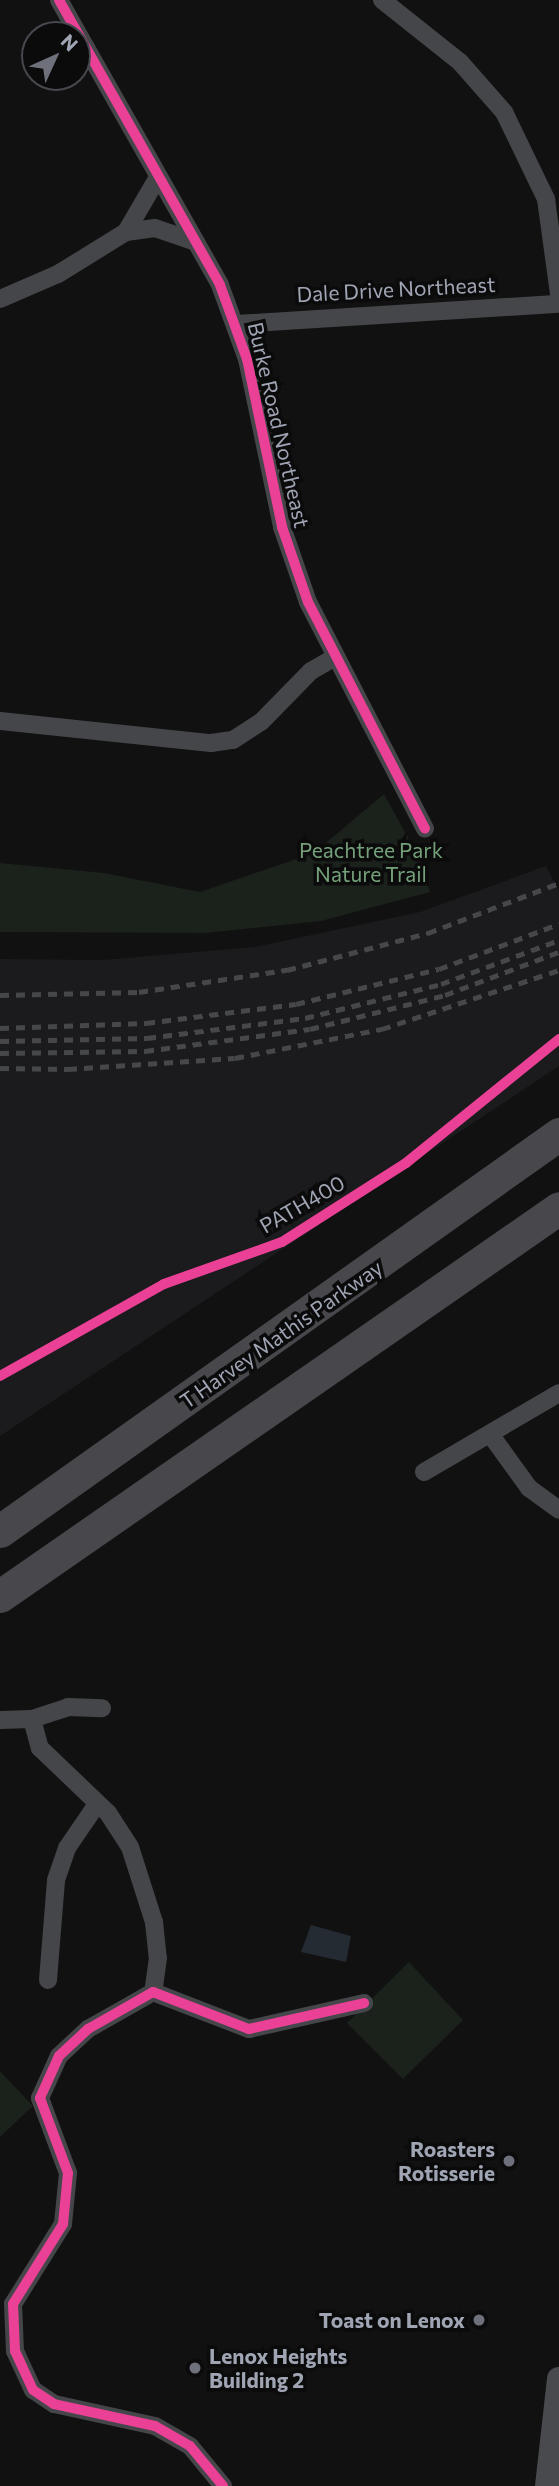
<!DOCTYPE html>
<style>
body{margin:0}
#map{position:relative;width:559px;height:2486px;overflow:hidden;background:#111;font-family:Commissioner,sans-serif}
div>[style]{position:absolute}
.built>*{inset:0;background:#1b1b1d}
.green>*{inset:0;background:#1b211b}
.water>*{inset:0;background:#242b33}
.street>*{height:18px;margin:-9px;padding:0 9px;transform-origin:9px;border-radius:9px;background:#45464a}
.secondary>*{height:24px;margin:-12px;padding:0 12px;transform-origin:12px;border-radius:12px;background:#494a4e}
.highway>*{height:33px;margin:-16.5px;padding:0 16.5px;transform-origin:16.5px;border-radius:16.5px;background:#47474c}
.rail>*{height:5px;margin-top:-2.5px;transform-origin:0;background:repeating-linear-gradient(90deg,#46474b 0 9px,transparent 0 16px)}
.cycleway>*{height:10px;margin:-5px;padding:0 5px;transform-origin:5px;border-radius:5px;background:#ea4096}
.dots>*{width:19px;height:19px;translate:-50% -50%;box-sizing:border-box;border:4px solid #0b0b0c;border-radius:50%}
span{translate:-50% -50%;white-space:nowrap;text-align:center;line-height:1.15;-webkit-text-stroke:7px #0b0b0c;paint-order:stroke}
.street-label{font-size:21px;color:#a0a5b4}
.park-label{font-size:21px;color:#75a17a}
.poi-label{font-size:21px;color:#a0a5b4;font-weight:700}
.right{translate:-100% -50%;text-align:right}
.left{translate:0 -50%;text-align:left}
.north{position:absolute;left:21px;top:21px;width:70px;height:70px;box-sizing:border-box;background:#0b0b0c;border:2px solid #47494f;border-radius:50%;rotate:45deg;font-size:19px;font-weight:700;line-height:28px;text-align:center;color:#a0a5b4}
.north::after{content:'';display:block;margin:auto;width:24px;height:32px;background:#6e717b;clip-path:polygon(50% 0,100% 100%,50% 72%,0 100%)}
</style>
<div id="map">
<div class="built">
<div style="clip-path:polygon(546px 866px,559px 891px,559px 1066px,0 1436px,0 959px,103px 960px,255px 947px,420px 912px)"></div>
</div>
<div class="green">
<div style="clip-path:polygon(384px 794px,417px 854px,430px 892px,321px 921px,205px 933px,0 932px,0 863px,104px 873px,200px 892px,314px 853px)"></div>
<div style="clip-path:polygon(409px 1962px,463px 2020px,403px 2079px,347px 2023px)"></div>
<div style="clip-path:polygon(0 2071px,33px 2106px,0 2137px)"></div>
</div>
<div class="water">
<div style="clip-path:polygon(311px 1925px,351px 1936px,346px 1962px,301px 1952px)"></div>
</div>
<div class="street">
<div style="left:59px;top:0;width:327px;rotate:60.5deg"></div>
<div style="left:220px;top:285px;width:79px;rotate:70deg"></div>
<div style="left:247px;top:359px;width:172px;rotate:78.2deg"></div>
<div style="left:282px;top:527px;width:79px;rotate:70.9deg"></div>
<div style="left:308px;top:602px;width:255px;rotate:62.7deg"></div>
<div style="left:382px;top:0;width:100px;rotate:38.5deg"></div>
<div style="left:460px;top:62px;width:67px;rotate:48.7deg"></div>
<div style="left:504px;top:112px;width:97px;rotate:64.2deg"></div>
<div style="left:546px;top:199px;width:96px;rotate:82.2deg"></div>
<div style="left:126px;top:232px;width:61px;rotate:-59.7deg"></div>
<div style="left:0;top:299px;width:63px;rotate:-23.3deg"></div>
<div style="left:58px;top:274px;width:80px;rotate:-31.7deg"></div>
<div style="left:126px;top:232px;width:29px;rotate:-8deg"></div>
<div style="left:155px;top:228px;width:40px;rotate:18.9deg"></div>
<div style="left:237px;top:324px;width:323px;rotate:-3.6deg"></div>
<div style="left:0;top:721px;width:212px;rotate:6deg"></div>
<div style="left:211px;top:743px;width:22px;rotate:-8deg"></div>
<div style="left:233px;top:740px;width:33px;rotate:-33deg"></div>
<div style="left:261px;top:722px;width:71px;rotate:-45.6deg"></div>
<div style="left:311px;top:671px;width:28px;rotate:-30deg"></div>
<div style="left:490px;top:1434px;width:67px;rotate:54.2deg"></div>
<div style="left:529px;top:1488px;width:37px;rotate:36deg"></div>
<div style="left:424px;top:1472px;width:156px;rotate:-30.3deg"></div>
<div style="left:32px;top:1719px;width:30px;rotate:75deg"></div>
<div style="left:40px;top:1748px;width:94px;rotate:43.7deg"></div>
<div style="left:108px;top:1813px;width:40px;rotate:57.1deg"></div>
<div style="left:130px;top:1847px;width:79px;rotate:72.3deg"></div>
<div style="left:154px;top:1922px;width:36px;rotate:84deg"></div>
<div style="left:158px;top:1958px;width:34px;rotate:98deg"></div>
<div style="left:0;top:1720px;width:32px;rotate:-2deg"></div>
<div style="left:32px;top:1719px;width:38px;rotate:-18deg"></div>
<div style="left:68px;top:1707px;width:34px;rotate:2deg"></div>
<div style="left:48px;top:1980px;width:100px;rotate:-85.4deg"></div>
<div style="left:56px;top:1880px;width:34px;rotate:-71deg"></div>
<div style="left:67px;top:1848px;width:53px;rotate:-55.7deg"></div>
<div style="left:223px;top:2486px;width:52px;rotate:-129.5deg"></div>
<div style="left:190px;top:2446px;width:40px;rotate:-150.3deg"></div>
<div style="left:155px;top:2426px;width:103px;rotate:-167.7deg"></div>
<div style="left:54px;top:2404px;width:25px;rotate:-146deg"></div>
<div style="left:33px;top:2390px;width:43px;rotate:-114.8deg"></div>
<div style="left:15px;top:2351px;width:47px;rotate:-92.4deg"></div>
<div style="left:13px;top:2304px;width:94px;rotate:-58deg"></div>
<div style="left:63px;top:2224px;width:51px;rotate:-84.4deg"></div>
<div style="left:68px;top:2173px;width:80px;rotate:-110.5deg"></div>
<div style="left:40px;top:2098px;width:46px;rotate:-65.7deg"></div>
<div style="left:59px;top:2056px;width:40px;rotate:-43deg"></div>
<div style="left:88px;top:2029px;width:75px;rotate:-29.6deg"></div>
<div style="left:153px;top:1992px;width:103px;rotate:21.1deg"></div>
<div style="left:249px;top:2029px;width:118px;rotate:-12.7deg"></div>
</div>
<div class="secondary">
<div style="left:547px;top:2486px;width:108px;rotate:-83.6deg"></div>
</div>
<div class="highway">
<div style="left:0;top:1531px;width:686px;rotate:-35.38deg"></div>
<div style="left:0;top:1596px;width:680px;rotate:-34.76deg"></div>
</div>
<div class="rail">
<div style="left:0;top:995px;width:139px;rotate:-1.2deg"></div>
<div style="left:139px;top:992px;width:150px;rotate:-8.5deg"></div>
<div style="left:287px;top:970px;width:146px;rotate:-14.7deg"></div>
<div style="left:428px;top:933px;width:140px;rotate:-20.9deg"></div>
<div style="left:0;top:1028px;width:146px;rotate:-2deg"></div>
<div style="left:146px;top:1023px;width:151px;rotate:-7.2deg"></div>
<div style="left:296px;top:1004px;width:147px;rotate:-13.8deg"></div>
<div style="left:439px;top:969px;width:128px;rotate:-20.6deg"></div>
<div style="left:0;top:1041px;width:147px;rotate:-1.2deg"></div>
<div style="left:147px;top:1038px;width:159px;rotate:-7.2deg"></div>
<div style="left:305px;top:1018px;width:140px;rotate:-14deg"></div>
<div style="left:441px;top:984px;width:126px;rotate:-20.4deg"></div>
<div style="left:0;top:1053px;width:145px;rotate:-0.8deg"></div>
<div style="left:145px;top:1051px;width:166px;rotate:-7.6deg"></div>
<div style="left:310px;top:1029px;width:139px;rotate:-14.1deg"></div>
<div style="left:445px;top:995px;width:122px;rotate:-20.7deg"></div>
<div style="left:0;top:1068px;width:68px;rotate:0.8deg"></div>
<div style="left:68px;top:1069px;width:167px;rotate:-3.8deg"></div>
<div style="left:235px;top:1058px;width:150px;rotate:-11.2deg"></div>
<div style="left:382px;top:1029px;width:187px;rotate:-18.4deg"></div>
</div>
<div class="cycleway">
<div style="left:59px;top:0;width:327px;rotate:60.5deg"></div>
<div style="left:220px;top:285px;width:79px;rotate:70deg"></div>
<div style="left:247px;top:359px;width:172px;rotate:78.2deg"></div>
<div style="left:282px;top:527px;width:79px;rotate:70.9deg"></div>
<div style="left:308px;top:602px;width:255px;rotate:62.7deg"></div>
<div style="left:0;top:1376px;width:188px;rotate:-29.3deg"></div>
<div style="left:164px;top:1284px;width:125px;rotate:-19.6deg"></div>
<div style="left:282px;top:1242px;width:147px;rotate:-32.5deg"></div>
<div style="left:406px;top:1163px;width:197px;rotate:-39deg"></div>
<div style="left:223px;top:2486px;width:52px;rotate:-129.5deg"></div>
<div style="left:190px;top:2446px;width:40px;rotate:-150.3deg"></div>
<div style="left:155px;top:2426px;width:103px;rotate:-167.7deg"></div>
<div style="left:54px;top:2404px;width:25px;rotate:-146deg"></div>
<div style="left:33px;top:2390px;width:43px;rotate:-114.8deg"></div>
<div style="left:15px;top:2351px;width:47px;rotate:-92.4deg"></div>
<div style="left:13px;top:2304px;width:94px;rotate:-58deg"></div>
<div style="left:63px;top:2224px;width:51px;rotate:-84.4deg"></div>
<div style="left:68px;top:2173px;width:80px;rotate:-110.5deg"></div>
<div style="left:40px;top:2098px;width:46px;rotate:-65.7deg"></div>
<div style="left:59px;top:2056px;width:40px;rotate:-43deg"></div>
<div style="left:88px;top:2029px;width:75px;rotate:-29.6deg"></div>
<div style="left:153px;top:1992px;width:103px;rotate:21.1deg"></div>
<div style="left:249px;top:2029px;width:118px;rotate:-12.7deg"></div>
</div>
<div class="dots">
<div style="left:509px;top:2161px;background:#6e717b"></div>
<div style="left:479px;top:2320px;background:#6e717b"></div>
<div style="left:195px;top:2368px;background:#6e717b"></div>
</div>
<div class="street-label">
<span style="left:396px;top:289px;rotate:-3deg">Dale Drive Northeast</span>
<span style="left:279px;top:425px;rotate:77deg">Burke Road Northeast</span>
<span style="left:302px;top:1204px;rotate:-30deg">PATH400</span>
<span style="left:281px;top:1334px;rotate:-35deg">T Harvey Mathis Parkway</span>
</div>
<div class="park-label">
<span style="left:371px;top:862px">Peachtree Park<br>Nature Trail</span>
</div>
<div class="poi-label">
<span class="right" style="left:495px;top:2161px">Roasters<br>Rotisserie</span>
<span class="right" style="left:465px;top:2320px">Toast on Lenox</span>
<span class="left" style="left:209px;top:2368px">Lenox Heights<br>Building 2</span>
</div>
<div class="north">N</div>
</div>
